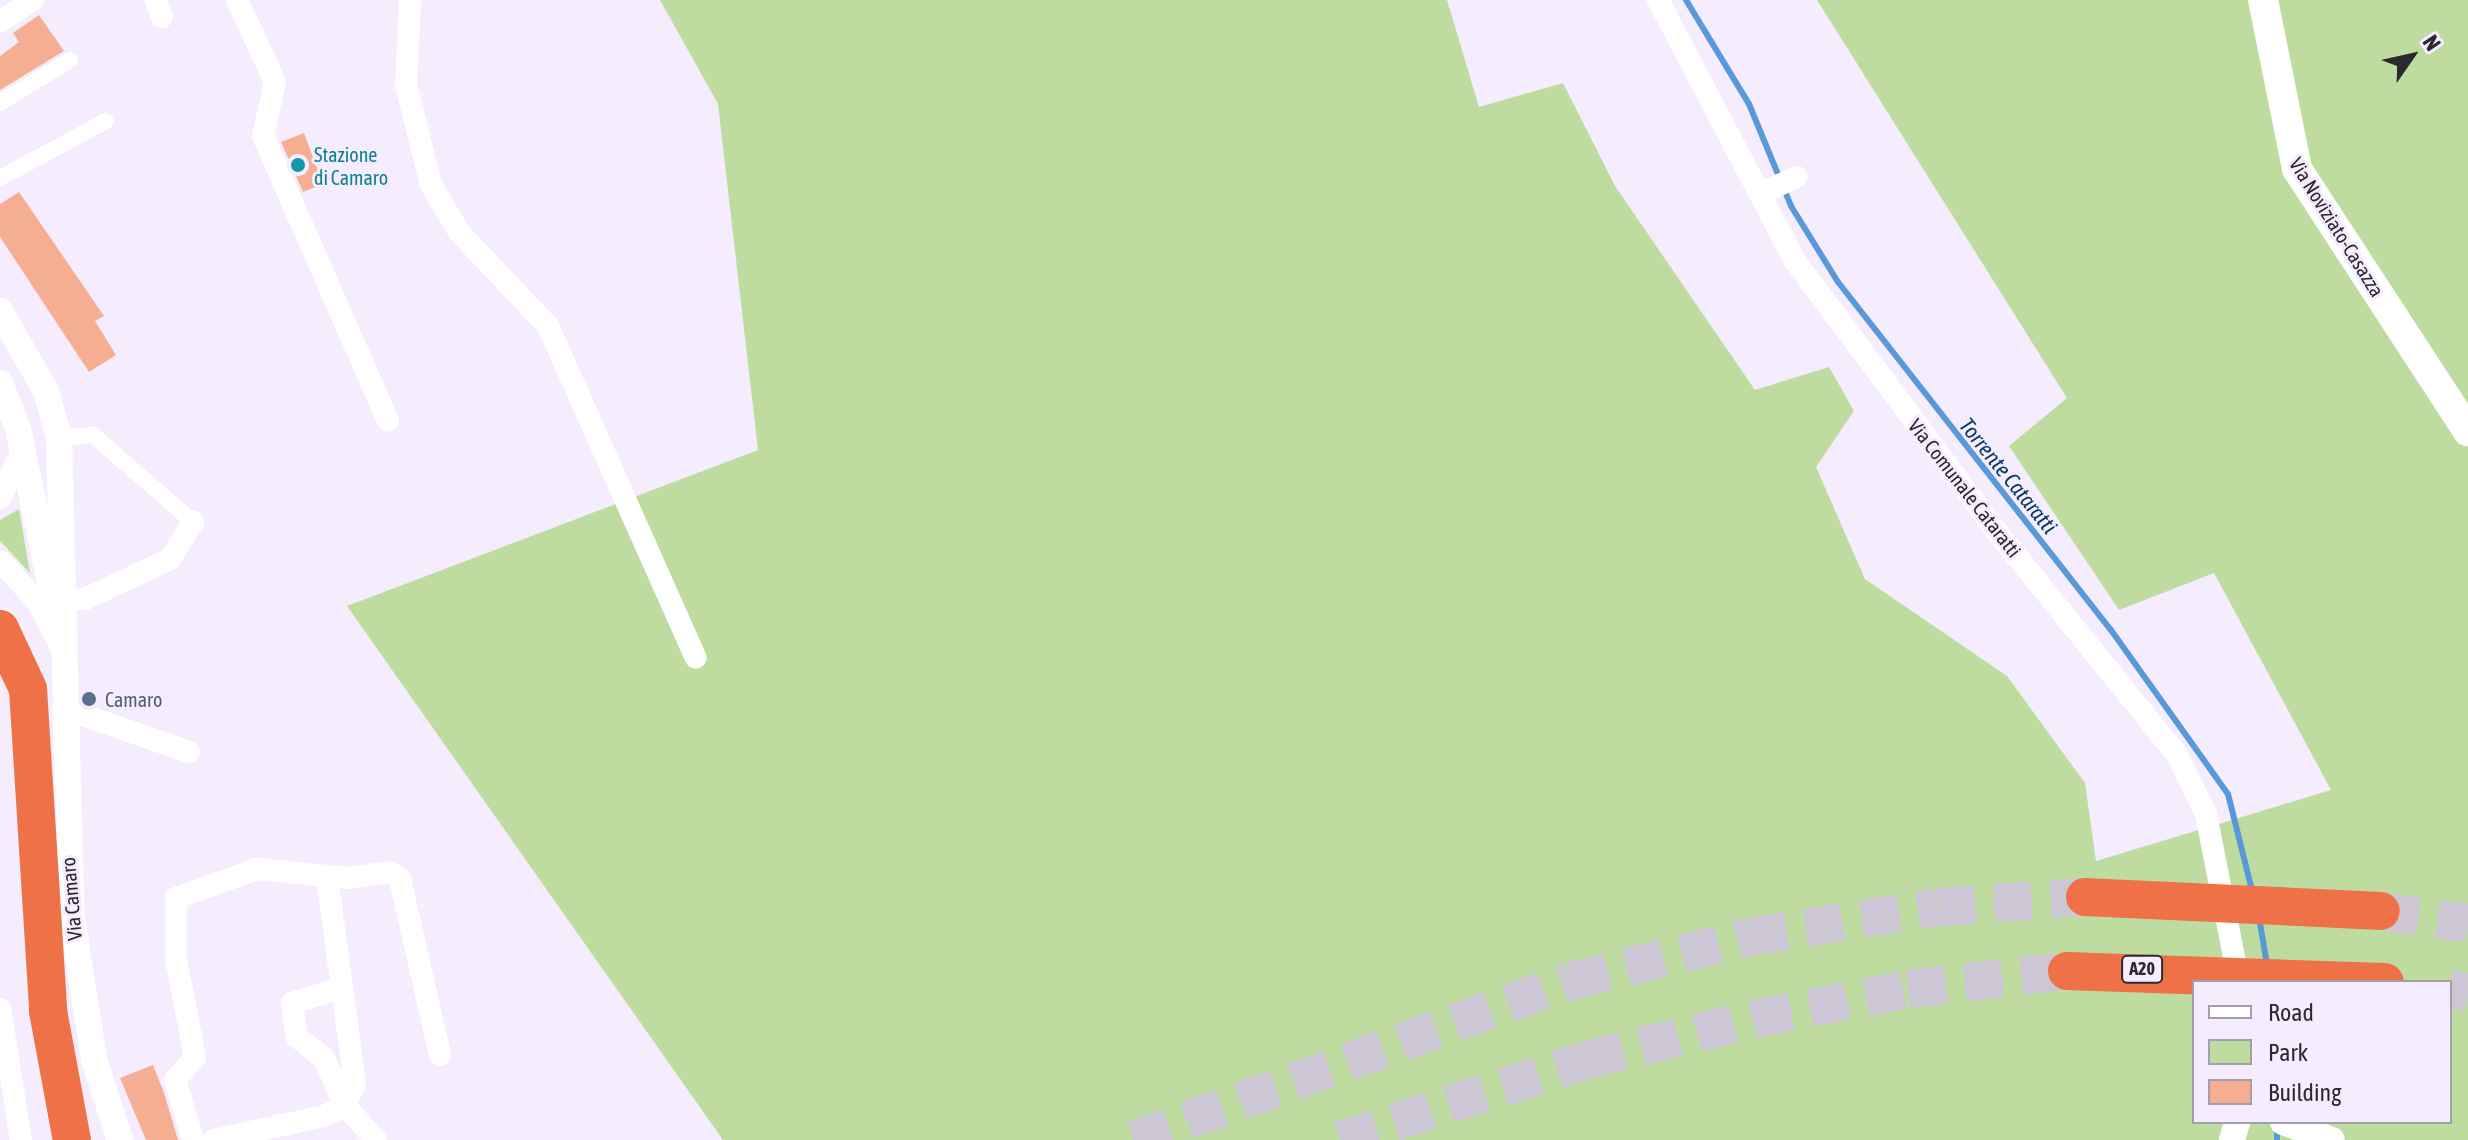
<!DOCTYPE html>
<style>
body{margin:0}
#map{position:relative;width:2468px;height:1140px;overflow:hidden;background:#f5edfe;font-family:"Asap Condensed",sans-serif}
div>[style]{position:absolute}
.green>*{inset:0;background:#bedca0}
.stream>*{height:6px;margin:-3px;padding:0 3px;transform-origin:3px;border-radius:3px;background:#5a99d9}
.building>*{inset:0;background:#f6ae93}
.motorway-tunnel>*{height:38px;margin-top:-19px;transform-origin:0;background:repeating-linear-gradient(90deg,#cdc6d5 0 38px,transparent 0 57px)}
.pedestrian>*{height:16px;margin:-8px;padding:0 8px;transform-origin:8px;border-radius:8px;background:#fff}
.minor>*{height:22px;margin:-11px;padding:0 11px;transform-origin:11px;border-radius:11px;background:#fff}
.tertiary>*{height:26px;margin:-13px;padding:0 13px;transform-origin:13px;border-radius:13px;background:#fff}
.secondary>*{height:30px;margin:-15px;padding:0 15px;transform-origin:15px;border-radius:15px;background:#fff}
.motorway>*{height:38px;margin:-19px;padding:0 19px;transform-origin:19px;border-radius:19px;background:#ee7147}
.dots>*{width:22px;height:22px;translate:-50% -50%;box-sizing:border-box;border:4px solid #f5edfe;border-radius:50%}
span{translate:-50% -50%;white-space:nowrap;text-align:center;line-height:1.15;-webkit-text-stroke:6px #f5edfe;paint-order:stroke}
.shield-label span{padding:2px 6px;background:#f5edfe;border:2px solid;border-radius:6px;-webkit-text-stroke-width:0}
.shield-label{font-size:18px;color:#2b282f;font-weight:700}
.culture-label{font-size:20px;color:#0d838f}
.left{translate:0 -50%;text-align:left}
.street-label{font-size:20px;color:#2b282f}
.service-label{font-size:20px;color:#4e5e75}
.water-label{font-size:22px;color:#0a3963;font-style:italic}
.legend{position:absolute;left:2192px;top:980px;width:260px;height:144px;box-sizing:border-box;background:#f5edfe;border:2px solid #a49eab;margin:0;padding:10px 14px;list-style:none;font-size:24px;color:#2b282f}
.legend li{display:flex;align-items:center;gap:16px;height:40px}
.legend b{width:40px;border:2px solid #a49eab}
.north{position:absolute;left:2372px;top:16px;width:80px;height:80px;-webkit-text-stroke:6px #f5edfe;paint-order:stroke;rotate:56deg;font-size:22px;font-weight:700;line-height:32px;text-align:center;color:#2b282f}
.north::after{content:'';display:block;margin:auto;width:28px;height:36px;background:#2b282f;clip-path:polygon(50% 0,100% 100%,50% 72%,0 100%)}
</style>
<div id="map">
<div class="green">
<div style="clip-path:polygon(evenodd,660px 0,1447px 0,1479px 107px,1563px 83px,1615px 186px,1755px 390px,1829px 367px,1854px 411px,1816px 467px,1865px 579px,2007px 676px,2085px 783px,2096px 861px,2331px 790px,2214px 573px,2119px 610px,2009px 446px,2067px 398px,1817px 0,2468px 0,2468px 1140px,723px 1140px,347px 606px,758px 450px,718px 104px,660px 0,2194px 982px,2450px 982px,2450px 1122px,2194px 1122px,2194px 982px)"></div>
<div style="clip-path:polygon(19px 509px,30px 573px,0 541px,0 520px)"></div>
</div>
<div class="stream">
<div style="left:1686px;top:0;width:122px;rotate:58.8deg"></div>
<div style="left:1749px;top:104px;width:110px;rotate:67.6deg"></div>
<div style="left:1791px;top:206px;width:89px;rotate:58.3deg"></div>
<div style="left:1838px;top:282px;width:442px;rotate:51.9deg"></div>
<div style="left:2111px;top:630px;width:201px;rotate:54.5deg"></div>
<div style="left:2228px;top:794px;width:99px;rotate:76deg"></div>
<div style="left:2259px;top:917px;width:49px;rotate:80.5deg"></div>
<div style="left:2277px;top:1140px;width:14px;rotate:-90deg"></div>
</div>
<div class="building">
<div style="clip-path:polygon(39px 15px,64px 51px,0 90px,0 56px,19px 42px,13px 33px)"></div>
<div style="clip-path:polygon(304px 133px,323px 184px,303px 192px,281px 142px)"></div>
<div style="clip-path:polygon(19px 192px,104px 316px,95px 321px,116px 355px,89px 372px,0 237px,0 204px)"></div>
<div style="clip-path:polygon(153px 1065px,164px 1093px,178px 1140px,146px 1140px,120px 1078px)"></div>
</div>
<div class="motorway-tunnel">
<div style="left:2381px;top:911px;width:88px;rotate:7.9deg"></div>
<div style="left:2450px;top:990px;width:18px;rotate:6deg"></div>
<div style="left:1133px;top:1140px;width:466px;rotate:-20deg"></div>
<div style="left:1571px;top:981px;width:183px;rotate:-13.9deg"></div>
<div style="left:1749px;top:937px;width:190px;rotate:-9.1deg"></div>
<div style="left:1937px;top:907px;width:148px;rotate:-3.9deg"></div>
<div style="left:1340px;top:1140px;width:259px;rotate:-18deg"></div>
<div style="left:1586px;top:1060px;width:173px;rotate:-13.7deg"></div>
<div style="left:1754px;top:1019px;width:157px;rotate:-11deg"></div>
<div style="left:1908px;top:989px;width:160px;rotate:-6.5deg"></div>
</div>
<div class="pedestrian">
<div style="left:0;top:103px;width:82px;rotate:-31.6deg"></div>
<div style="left:0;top:178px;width:120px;rotate:-28.3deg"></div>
<div style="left:59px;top:438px;width:34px;rotate:-5deg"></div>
<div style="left:93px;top:435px;width:133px;rotate:41deg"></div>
</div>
<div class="minor">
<div style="left:156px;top:0;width:18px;rotate:71deg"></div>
<div style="left:237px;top:0;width:90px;rotate:65.1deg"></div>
<div style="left:275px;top:82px;width:55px;rotate:102.5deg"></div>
<div style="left:263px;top:136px;width:311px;rotate:66.3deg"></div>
<div style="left:410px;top:0;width:84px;rotate:92.7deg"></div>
<div style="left:406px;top:84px;width:104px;rotate:76.1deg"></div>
<div style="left:431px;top:185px;width:55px;rotate:59.2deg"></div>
<div style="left:459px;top:232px;width:129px;rotate:46.6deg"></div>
<div style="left:548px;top:326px;width:363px;rotate:66deg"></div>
<div style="left:1658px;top:0;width:295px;rotate:62.3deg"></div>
<div style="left:1795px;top:261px;width:339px;rotate:53.3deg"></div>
<div style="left:1998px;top:533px;width:285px;rotate:51.1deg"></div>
<div style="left:2177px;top:755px;width:66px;rotate:63.8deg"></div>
<div style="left:2206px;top:814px;width:171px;rotate:78.9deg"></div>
<div style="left:0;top:22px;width:40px;rotate:-34deg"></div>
<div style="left:1762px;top:193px;width:38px;rotate:-25deg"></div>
<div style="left:0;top:498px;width:52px;rotate:-64.9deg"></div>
<div style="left:0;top:561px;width:56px;rotate:47.2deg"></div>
<div style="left:38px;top:602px;width:55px;rotate:63deg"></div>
<div style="left:38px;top:602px;width:47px;rotate:-3.7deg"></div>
<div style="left:85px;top:599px;width:94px;rotate:-25.2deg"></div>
<div style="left:170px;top:559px;width:44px;rotate:-58.1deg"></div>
<div style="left:63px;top:708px;width:133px;rotate:19.2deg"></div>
<div style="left:341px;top:988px;width:51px;rotate:163deg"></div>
<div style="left:292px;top:1003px;width:34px;rotate:82deg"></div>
<div style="left:297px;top:1037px;width:34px;rotate:38deg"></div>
<div style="left:324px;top:1058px;width:52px;rotate:66.4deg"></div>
<div style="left:345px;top:1106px;width:46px;rotate:47.6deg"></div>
<div style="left:0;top:1009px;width:133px;rotate:80.9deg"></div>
<div style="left:193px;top:1140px;width:63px;rotate:-106.7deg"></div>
<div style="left:175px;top:1080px;width:30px;rotate:-48deg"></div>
<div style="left:195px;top:1058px;width:102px;rotate:-100.8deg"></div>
<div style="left:176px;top:958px;width:60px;rotate:-90deg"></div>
<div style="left:176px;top:898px;width:87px;rotate:-19.5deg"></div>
<div style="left:258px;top:869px;width:90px;rotate:5.7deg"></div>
<div style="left:348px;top:878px;width:42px;rotate:-8.1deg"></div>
<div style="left:390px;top:872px;width:12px;rotate:35deg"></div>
<div style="left:400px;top:879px;width:180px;rotate:77.2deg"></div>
<div style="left:214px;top:1140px;width:113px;rotate:-12.3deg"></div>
<div style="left:324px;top:1116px;width:23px;rotate:-25deg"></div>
<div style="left:345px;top:1106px;width:24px;rotate:-66deg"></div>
<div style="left:355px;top:1084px;width:210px;rotate:-97.7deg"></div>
</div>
<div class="tertiary">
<div style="left:0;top:311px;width:92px;rotate:60.1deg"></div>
<div style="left:46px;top:391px;width:49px;rotate:74.5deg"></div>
<div style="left:59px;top:438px;width:473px;rotate:88.5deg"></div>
<div style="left:71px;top:911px;width:150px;rotate:81.2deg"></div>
<div style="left:94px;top:1059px;width:85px;rotate:72.2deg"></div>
<div style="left:0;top:383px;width:49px;rotate:68.6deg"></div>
<div style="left:18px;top:429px;width:187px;rotate:78.3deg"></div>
<div style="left:2283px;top:1122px;width:52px;rotate:20.2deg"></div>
<div style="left:2232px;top:1140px;width:19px;rotate:-74deg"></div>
</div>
<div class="secondary">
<div style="left:2263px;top:0;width:172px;rotate:78.6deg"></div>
<div style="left:2297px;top:169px;width:313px;rotate:56.9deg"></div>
</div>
<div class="motorway">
<div style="left:0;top:629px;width:66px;rotate:65deg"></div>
<div style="left:28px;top:689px;width:323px;rotate:86.4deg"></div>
<div style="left:48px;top:1011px;width:131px;rotate:79.5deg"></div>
<div style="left:2085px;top:897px;width:296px;rotate:2.7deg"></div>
<div style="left:2067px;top:971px;width:318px;rotate:2deg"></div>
</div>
<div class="dots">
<div style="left:298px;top:165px;background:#0f9aa8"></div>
<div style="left:89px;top:699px;background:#5c6f8a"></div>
</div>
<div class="shield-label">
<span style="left:2142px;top:969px">A20</span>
</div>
<div class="culture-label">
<span class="left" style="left:314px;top:166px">Stazione<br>di Camaro</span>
</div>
<div class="street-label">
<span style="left:2337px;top:227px;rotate:58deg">Via Noviziato-Casazza</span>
<span style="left:1965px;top:488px;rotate:52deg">Via Comunale Cataratti</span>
<span style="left:71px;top:899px;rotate:-95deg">Via Camaro</span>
</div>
<div class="service-label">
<span class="left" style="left:105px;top:699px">Camaro</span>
</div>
<div class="water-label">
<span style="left:2008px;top:476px;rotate:51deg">Torrente Cataratti</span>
</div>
<ul class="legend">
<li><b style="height:10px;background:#fff"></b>Road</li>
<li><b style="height:22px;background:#bedca0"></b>Park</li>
<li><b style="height:22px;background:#f6ae93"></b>Building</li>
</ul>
<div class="north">N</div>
</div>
